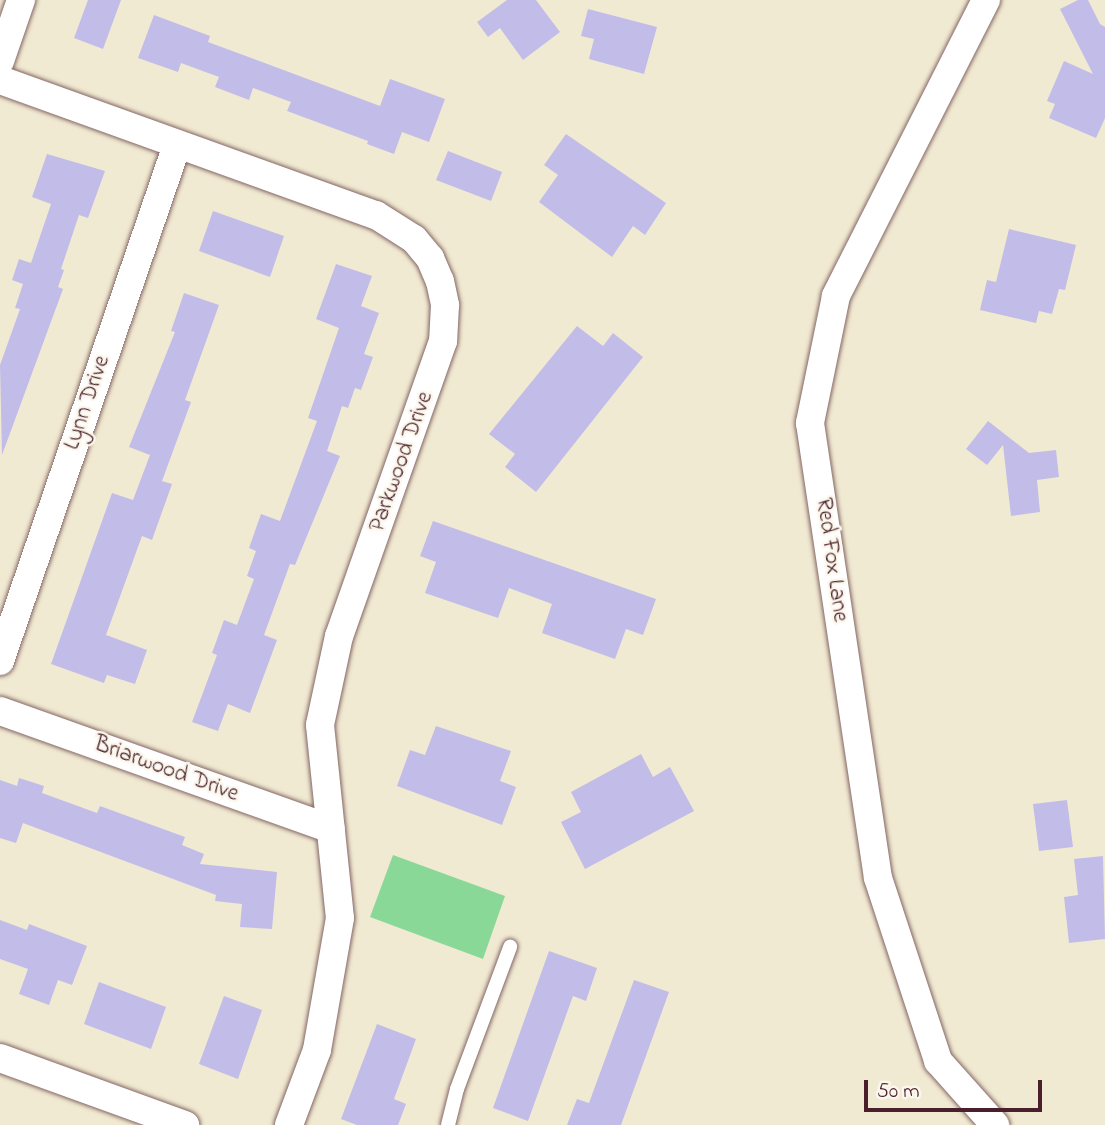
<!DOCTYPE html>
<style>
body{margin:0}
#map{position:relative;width:1105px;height:1125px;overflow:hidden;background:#f1ead2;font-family:"Indie Flower",sans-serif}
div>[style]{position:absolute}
.green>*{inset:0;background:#8ad897}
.building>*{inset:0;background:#c2bce9}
.roads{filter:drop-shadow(0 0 2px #846665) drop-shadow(0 0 2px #846665)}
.lane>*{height:14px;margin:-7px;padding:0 7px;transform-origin:7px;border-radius:7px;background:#fff}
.street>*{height:28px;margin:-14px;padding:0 14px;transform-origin:14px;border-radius:14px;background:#fff}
span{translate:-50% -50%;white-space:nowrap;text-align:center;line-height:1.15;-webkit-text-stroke:5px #fbf7ec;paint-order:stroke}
.street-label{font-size:23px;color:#4a1f2b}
.scale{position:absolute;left:864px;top:1080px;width:178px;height:32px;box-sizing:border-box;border:4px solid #4a1f2b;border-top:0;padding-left:9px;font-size:21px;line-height:24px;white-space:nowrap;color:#4a1f2b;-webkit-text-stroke:5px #fbf7ec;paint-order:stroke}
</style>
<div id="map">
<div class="green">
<div style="clip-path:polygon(393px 855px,505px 896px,483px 959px,370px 917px)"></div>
</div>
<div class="building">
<div style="clip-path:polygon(88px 0,121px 0,103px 49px,74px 38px)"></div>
<div style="clip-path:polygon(507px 0,536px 0,560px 32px,523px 60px,500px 28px,488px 37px,477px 22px)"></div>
<div style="clip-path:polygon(1078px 0,1088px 0,1100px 24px,1105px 27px,1105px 118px,1096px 138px,1049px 118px,1055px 104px,1047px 101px,1064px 61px,1093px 74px,1060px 9px)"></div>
<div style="clip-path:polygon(588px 9px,657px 27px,644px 74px,589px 59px,594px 39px,581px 36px)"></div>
<div style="clip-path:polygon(154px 15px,210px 36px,208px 42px,380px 106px,390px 79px,445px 99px,429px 142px,402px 132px,394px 154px,367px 144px,368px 141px,287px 111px,291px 102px,253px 88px,249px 100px,215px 87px,219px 77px,181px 63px,178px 72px,138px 58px)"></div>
<div style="clip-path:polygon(566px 134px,666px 203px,645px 235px,633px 226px,612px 257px,539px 202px,558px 175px,544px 165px)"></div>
<div style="clip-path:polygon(448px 151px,502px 172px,491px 201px,436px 180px)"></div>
<div style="clip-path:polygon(47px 154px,105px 171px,88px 218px,79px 215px,61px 269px,64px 270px,58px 287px,63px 289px,2px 455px,0 365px,20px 309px,15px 308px,23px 284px,12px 280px,19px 259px,31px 263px,51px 204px,32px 197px)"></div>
<div style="clip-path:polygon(213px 211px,284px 236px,270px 277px,199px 251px)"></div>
<div style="clip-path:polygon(1009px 229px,1076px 245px,1065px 290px,1059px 289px,1052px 314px,1039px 311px,1036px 323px,980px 310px,987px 280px,996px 282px)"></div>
<div style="clip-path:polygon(336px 264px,372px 276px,361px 306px,379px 313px,364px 354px,373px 357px,361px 390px,355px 388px,348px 408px,342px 406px,327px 451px,340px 456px,295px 565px,290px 564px,264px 635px,277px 640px,250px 713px,228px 704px,218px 731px,192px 722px,217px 655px,212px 653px,224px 620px,237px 625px,254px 579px,247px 576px,256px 551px,249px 548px,261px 514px,280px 521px,317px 421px,308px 418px,339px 328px,316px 319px)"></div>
<div style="clip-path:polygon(184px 293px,219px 305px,185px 400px,191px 402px,162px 481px,172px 484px,152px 540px,142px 536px,106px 635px,147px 650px,135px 684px,107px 675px,104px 683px,51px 664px,112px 493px,133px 500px,150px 455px,129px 447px,175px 332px,171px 331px)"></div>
<div style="clip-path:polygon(577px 326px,603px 346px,613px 333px,643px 357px,536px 492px,505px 467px,515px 454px,489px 434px)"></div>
<div style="clip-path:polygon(988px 421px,1029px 453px,1056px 450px,1059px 477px,1037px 480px,1040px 512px,1011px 516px,1003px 445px,987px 465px,966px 449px)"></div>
<div style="clip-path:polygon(433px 521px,656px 599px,643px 635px,626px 629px,615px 659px,542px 633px,552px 604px,509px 588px,498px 618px,425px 593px,436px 562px,420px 556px)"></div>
<div style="clip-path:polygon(436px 726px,511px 751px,500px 781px,516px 787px,502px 825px,397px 786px,410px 750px,425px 755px)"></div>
<div style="clip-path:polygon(641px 754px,653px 777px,670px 767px,694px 811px,585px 869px,561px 822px,581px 812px,571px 792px)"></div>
<div style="clip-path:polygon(19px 778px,44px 786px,42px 793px,97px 813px,100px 806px,185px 837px,182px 845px,204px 854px,200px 864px,277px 872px,272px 929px,240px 927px,242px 904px,215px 901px,216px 895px,23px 823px,16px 843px,0 838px,0 780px,17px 786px)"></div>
<div style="clip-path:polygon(1067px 800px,1073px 847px,1039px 851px,1033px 804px)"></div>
<div style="clip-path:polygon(1103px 856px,1105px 939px,1069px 943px,1064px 897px,1078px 895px,1074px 859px)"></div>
<div style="clip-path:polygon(0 920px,27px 930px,29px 924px,87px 946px,72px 985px,58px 980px,49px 1005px,19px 994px,28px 969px,0 959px)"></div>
<div style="clip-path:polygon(549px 951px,597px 968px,586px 1001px,573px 996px,528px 1121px,493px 1108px)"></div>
<div style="clip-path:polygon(634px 980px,669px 992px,621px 1125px,567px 1125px,577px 1099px,589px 1103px)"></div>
<div style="clip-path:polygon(99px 982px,166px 1007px,151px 1049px,84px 1024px)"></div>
<div style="clip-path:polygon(224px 996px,262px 1010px,238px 1079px,199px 1064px)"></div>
<div style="clip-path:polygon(377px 1024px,416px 1039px,394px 1099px,406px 1104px,398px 1125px,357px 1125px,341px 1119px)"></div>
</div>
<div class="roads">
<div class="lane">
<div style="left:448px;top:1125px;width:37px;rotate:-76deg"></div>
<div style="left:457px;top:1089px;width:152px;rotate:-69.5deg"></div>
</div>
<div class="street">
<div style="left:986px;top:0;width:332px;rotate:116.9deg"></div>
<div style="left:836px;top:296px;width:130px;rotate:101.6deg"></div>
<div style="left:810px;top:423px;width:460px;rotate:81.5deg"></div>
<div style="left:878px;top:878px;width:193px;rotate:71.8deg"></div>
<div style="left:938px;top:1061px;width:86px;rotate:48.3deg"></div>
<div style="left:0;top:61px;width:65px;rotate:-71deg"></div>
<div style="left:0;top:80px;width:400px;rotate:19.8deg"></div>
<div style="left:376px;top:215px;width:45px;rotate:32.3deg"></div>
<div style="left:414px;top:239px;width:25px;rotate:50deg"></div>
<div style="left:430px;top:258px;width:25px;rotate:67deg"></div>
<div style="left:440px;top:281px;width:25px;rotate:78deg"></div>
<div style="left:445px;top:305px;width:36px;rotate:93deg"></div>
<div style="left:443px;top:341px;width:313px;rotate:109.4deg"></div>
<div style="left:339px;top:636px;width:91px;rotate:102.1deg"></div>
<div style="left:320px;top:725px;width:194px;rotate:84.1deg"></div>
<div style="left:340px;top:918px;width:134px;rotate:99.9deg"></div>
<div style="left:317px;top:1050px;width:80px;rotate:110.5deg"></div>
<div style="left:0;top:661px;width:546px;rotate:-71.07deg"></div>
<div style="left:0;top:711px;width:351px;rotate:19.6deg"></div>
<div style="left:0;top:1058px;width:197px;rotate:19.9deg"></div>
</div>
</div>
<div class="street-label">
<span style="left:88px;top:403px;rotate:-71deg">Lynn Drive</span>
<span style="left:402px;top:462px;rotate:-70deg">Parkwood Drive</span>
<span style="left:831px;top:560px;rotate:82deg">Red Fox Lane</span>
<span style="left:166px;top:770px;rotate:20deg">Briarwood Drive</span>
</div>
<div class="scale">50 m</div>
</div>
